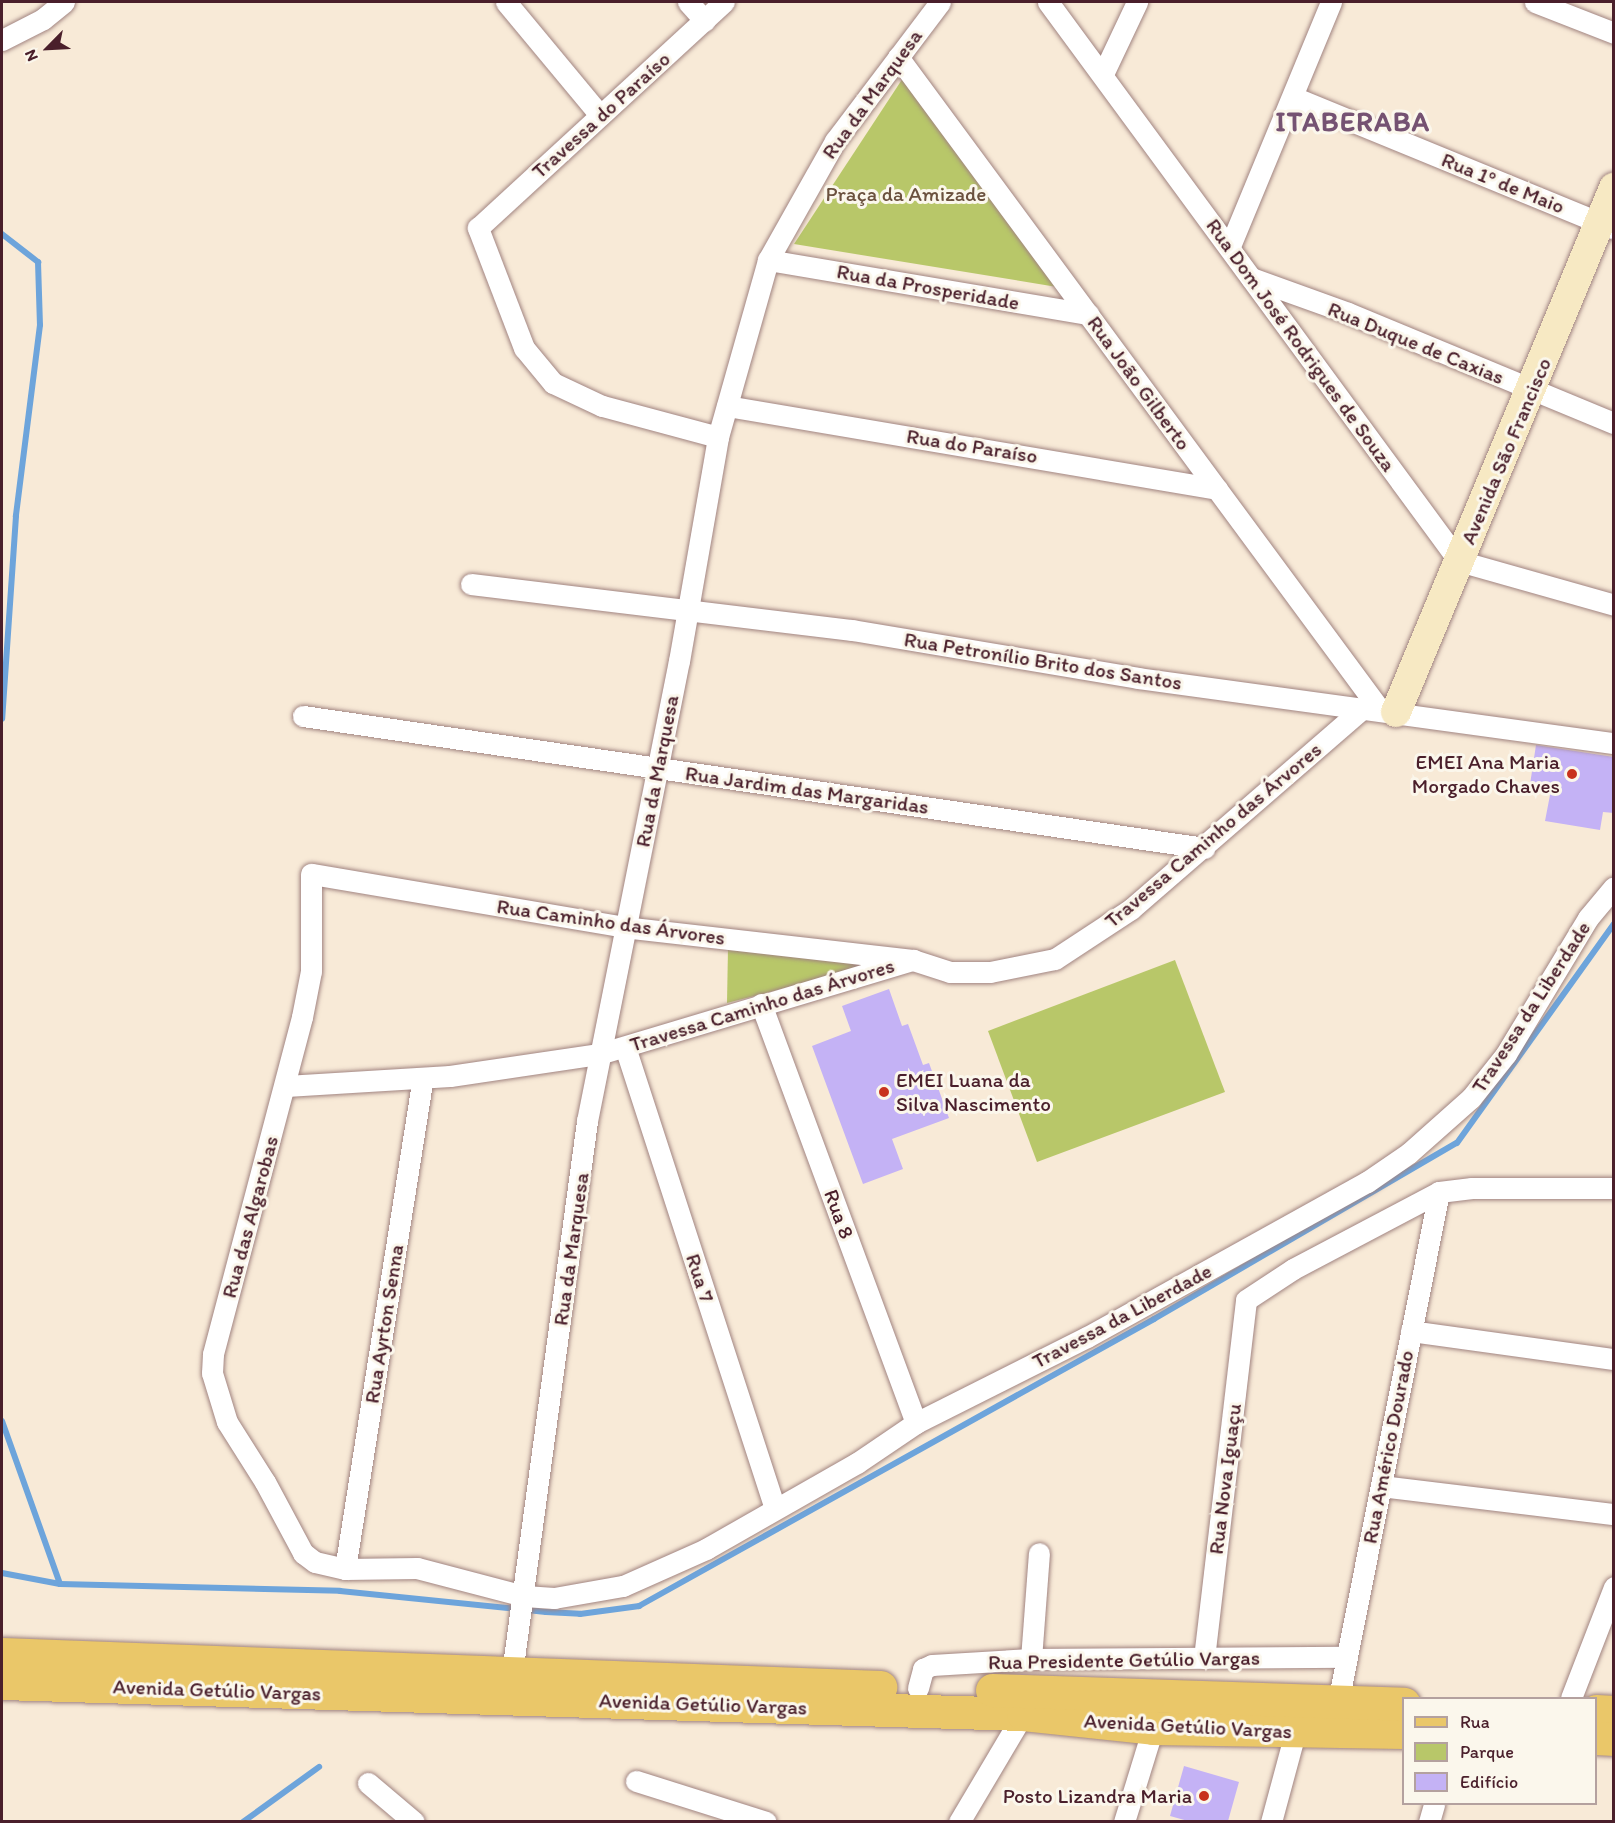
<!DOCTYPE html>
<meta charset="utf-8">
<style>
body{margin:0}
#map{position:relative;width:1615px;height:1823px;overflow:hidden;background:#f8ead7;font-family:Itim,sans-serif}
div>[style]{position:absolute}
.green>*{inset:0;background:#b8c769}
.stream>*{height:6px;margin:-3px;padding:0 3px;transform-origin:3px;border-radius:3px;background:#6da4db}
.building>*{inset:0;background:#c4b2f5}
.roads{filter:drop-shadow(0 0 2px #a18481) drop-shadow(0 0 2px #a18481)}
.street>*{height:21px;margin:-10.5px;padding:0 10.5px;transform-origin:10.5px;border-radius:10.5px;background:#fff}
.secondary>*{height:30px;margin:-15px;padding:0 15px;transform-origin:15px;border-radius:15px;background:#f7e9c3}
.primary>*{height:33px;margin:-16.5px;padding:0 16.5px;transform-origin:16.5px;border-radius:16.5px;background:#eac769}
.dots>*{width:16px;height:16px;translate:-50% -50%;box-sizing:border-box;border:3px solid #fbf7ec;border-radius:50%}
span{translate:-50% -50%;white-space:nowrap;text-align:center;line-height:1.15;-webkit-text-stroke:6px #fbf7ec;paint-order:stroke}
.street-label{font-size:21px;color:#4a1f2b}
.park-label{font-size:21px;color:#6b513e}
.poi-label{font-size:21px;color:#4a1f2b}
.right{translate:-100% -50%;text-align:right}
.left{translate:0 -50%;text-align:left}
.district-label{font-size:27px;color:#755272;font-weight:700;letter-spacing:1.5px}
.frame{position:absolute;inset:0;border:3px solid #4a1f2b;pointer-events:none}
.legend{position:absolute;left:1402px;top:1697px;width:195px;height:108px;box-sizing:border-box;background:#fbf7ec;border:2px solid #b4a19f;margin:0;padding:8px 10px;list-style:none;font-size:18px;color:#4a1f2b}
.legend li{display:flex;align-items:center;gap:12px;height:30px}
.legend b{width:30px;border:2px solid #b4a19f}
.north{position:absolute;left:18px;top:18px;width:60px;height:60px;-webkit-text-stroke:4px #fbf7ec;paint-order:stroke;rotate:246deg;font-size:16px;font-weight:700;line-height:24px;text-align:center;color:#4a1f2b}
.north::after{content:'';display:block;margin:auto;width:21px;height:27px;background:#4a1f2b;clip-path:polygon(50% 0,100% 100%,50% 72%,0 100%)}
</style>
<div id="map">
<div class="green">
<div style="clip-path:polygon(903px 78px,1057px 287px,794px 244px)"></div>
<div style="clip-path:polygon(728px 948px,877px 964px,727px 1003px)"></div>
<div style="clip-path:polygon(1175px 960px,1225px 1092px,1037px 1162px,988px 1031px)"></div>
</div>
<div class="stream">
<div style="left:2px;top:234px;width:46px;rotate:37.9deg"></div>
<div style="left:38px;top:262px;width:63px;rotate:88.2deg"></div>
<div style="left:40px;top:325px;width:193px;rotate:97.2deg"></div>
<div style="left:16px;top:516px;width:203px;rotate:93.9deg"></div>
<div style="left:2px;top:1421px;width:173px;rotate:70.4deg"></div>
<div style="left:2px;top:1573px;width:59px;rotate:10.7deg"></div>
<div style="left:60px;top:1584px;width:280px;rotate:1.4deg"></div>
<div style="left:340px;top:1591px;width:207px;rotate:5.8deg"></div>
<div style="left:546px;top:1612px;width:34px;rotate:3deg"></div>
<div style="left:580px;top:1614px;width:60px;rotate:-7.7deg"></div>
<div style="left:639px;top:1606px;width:590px;rotate:-29.13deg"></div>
<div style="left:1154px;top:1319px;width:350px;rotate:-30.2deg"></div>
<div style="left:1457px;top:1143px;width:269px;rotate:-54.4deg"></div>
<div style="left:243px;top:1822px;width:94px;rotate:-35.9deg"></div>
</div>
<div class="building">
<div style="clip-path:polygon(1536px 745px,1614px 757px,1614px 813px,1603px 812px,1600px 830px,1545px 821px,1550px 795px,1529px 791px)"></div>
<div style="clip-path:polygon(889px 989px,902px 1026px,908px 1024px,923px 1065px,929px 1063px,949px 1118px,892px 1139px,903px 1169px,863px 1184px,812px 1046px,851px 1031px,842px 1006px)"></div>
<div style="clip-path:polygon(1184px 1766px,1239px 1782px,1228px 1821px,1188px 1821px,1170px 1816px)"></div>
</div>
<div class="roads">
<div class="street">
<div style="left:506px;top:2px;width:146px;rotate:50.3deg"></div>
<div style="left:688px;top:2px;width:25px;rotate:48deg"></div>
<div style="left:1048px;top:2px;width:694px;rotate:53.68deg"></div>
<div style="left:1459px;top:561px;width:161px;rotate:15.8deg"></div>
<div style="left:1535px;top:2px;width:85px;rotate:21.4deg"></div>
<div style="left:2px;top:40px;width:46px;rotate:-27.1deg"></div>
<div style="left:43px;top:19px;width:27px;rotate:-39deg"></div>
<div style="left:898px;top:57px;width:812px;rotate:53.57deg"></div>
<div style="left:1103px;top:74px;width:80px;rotate:-64.7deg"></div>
<div style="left:1293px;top:97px;width:346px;rotate:22.3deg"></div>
<div style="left:1230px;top:246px;width:264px;rotate:-67.5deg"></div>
<div style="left:768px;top:260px;width:325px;rotate:9.6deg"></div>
<div style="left:1251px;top:278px;width:103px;rotate:19.8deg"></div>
<div style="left:1348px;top:313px;width:288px;rotate:22.5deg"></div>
<div style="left:727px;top:406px;width:497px;rotate:9.6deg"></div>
<div style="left:718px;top:437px;width:120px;rotate:-165deg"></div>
<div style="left:602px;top:406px;width:54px;rotate:-154.9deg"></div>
<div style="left:553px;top:383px;width:45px;rotate:-129.6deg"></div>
<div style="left:524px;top:348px;width:129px;rotate:-111deg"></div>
<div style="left:478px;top:228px;width:334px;rotate:-42.6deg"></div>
<div style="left:471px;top:584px;width:384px;rotate:6.9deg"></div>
<div style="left:852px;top:630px;width:290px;rotate:9.5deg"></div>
<div style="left:1138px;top:678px;width:480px;rotate:7.8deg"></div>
<div style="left:303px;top:716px;width:911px;rotate:8.33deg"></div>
<div style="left:913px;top:960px;width:290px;rotate:-173.5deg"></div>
<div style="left:625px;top:927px;width:318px;rotate:-170.4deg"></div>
<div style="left:311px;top:874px;width:97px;rotate:90deg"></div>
<div style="left:311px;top:971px;width:47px;rotate:101.1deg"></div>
<div style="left:302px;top:1017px;width:349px;rotate:104.8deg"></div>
<div style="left:213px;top:1354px;width:19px;rotate:93deg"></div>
<div style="left:212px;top:1373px;width:51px;rotate:73deg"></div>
<div style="left:227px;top:1422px;width:71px;rotate:57.7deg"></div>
<div style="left:265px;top:1482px;width:81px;rotate:61.8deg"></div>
<div style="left:303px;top:1553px;width:15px;rotate:37deg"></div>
<div style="left:315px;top:1562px;width:31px;rotate:13deg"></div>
<div style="left:345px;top:1569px;width:72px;rotate:-0.8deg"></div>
<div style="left:417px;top:1568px;width:111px;rotate:14.7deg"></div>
<div style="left:524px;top:1596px;width:30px;rotate:4deg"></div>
<div style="left:554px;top:1598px;width:70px;rotate:-9.9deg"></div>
<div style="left:623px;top:1586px;width:91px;rotate:-24deg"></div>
<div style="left:706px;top:1549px;width:174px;rotate:-29.7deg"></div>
<div style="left:857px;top:1463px;width:71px;rotate:-34.1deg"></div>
<div style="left:916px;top:1423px;width:191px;rotate:-26.7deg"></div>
<div style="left:1087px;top:1337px;width:320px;rotate:-29deg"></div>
<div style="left:1367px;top:1182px;width:51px;rotate:-34.6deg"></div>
<div style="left:1409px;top:1153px;width:83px;rotate:-41.6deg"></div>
<div style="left:1471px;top:1098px;width:56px;rotate:-51.5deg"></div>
<div style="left:1506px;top:1054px;width:159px;rotate:-58.9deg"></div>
<div style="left:1588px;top:918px;width:40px;rotate:-50deg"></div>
<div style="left:761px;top:1004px;width:447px;rotate:69.7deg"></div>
<div style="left:625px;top:1047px;width:485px;rotate:72deg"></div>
<div style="left:286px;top:1086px;width:164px;rotate:-3.5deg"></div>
<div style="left:450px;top:1076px;width:151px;rotate:-8.4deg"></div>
<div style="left:599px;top:1054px;width:328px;rotate:-16.7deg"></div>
<div style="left:913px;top:960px;width:39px;rotate:18deg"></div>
<div style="left:950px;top:972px;width:40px"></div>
<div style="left:990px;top:972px;width:66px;rotate:-11.3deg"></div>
<div style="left:1055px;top:959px;width:91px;rotate:-33.3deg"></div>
<div style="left:1131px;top:909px;width:307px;rotate:-40.9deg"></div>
<div style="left:1411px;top:1331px;width:205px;rotate:7.9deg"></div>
<div style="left:1381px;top:1486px;width:235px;rotate:6.9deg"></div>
<div style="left:345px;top:1569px;width:496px;rotate:-81deg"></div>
<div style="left:1204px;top:1658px;width:360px;rotate:-83.3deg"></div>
<div style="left:1246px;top:1300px;width:56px;rotate:-33.4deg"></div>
<div style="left:1293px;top:1269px;width:165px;rotate:-27.8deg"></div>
<div style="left:1439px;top:1192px;width:33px;rotate:-7deg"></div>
<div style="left:1472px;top:1188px;width:142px"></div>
<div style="left:1031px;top:1659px;width:106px;rotate:-85.7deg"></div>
<div style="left:512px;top:1673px;width:557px;rotate:-82.26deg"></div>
<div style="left:587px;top:1121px;width:469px;rotate:-78.7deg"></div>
<div style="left:679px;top:661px;width:227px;rotate:-80.1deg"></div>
<div style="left:718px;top:437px;width:184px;rotate:-74.2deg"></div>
<div style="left:768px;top:260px;width:137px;rotate:-60.6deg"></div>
<div style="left:835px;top:141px;width:174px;rotate:-52.9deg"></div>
<div style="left:918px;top:1688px;width:20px;rotate:-75deg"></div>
<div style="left:923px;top:1669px;width:10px;rotate:-24deg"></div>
<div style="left:932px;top:1665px;width:99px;rotate:-3.5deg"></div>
<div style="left:1031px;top:1659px;width:316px;rotate:-0.4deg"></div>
<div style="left:1571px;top:1698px;width:119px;rotate:-68.8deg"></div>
<div style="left:1338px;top:1702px;width:520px;rotate:-78.8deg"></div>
<div style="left:636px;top:1781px;width:136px;rotate:17.5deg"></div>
<div style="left:368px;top:1783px;width:60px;rotate:40.3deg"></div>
<div style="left:959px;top:1822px;width:126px;rotate:-59.3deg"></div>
<div style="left:1124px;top:1822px;width:98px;rotate:-72.9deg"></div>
<div style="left:1271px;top:1822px;width:92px;rotate:-74.9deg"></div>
<div style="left:1429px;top:1822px;width:19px;rotate:-74deg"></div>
</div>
<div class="secondary">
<div style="left:1396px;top:712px;width:568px;rotate:-67.41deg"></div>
</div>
<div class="primary">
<div style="left:2px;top:1654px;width:879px;rotate:2.15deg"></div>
<div style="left:2px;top:1683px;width:1021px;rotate:1.74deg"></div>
<div style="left:1023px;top:1714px;width:131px;rotate:6.1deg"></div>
<div style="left:1153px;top:1728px;width:251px;rotate:0.9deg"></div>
<div style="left:992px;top:1690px;width:412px;rotate:1.9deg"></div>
<div style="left:1596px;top:1711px;width:18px;rotate:3deg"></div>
<div style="left:1596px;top:1738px;width:18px;rotate:3deg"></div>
</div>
</div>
<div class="dots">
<div style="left:1572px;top:774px;background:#c8321e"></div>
<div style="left:884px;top:1092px;background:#c8321e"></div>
<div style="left:1204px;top:1796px;background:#c8321e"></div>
</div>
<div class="street-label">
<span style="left:872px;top:94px;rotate:-54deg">Rua da Marquesa</span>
<span style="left:601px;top:115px;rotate:-42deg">Travessa do Paraíso</span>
<span style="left:1503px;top:183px;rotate:22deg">Rua 1º de Maio</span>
<span style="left:928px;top:287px;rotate:10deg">Rua da Prosperidade</span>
<span style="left:1416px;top:343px;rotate:22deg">Rua Duque de Caxias</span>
<span style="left:1301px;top:345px;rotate:54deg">Rua Dom José Rodrigues de Souza</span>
<span style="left:1139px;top:383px;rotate:54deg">Rua João Gilberto</span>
<span style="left:972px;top:446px;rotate:9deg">Rua do Paraíso</span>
<span style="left:1506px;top:451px;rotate:-67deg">Avenida São Francisco</span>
<span style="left:1043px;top:661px;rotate:9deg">Rua Petronílio Brito dos Santos</span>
<span style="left:657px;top:771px;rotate:-79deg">Rua da Marquesa</span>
<span style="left:807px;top:790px;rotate:8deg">Rua Jardim das Margaridas</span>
<span style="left:1213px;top:835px;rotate:-40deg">Travessa Caminho das Árvores</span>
<span style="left:611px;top:922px;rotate:8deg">Rua Caminho das Árvores</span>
<span style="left:762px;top:1005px;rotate:-17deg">Travessa Caminho das Árvores</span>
<span style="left:1531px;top:1007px;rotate:-57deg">Travessa da Liberdade</span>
<span style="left:839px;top:1214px;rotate:70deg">Rua 8</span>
<span style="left:250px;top:1217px;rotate:-75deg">Rua das Algarobas</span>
<span style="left:571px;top:1249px;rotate:-82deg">Rua da Marquesa</span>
<span style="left:700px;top:1278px;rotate:72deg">Rua 7</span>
<span style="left:1122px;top:1316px;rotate:-28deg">Travessa da Liberdade</span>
<span style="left:384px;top:1324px;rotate:-81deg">Rua Ayrton Senna</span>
<span style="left:1388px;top:1447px;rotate:-79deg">Rua Américo Dourado</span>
<span style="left:1225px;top:1479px;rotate:-83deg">Rua Nova Iguaçu</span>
<span style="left:1124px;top:1660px;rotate:-1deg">Rua Presidente Getúlio Vargas</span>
<span style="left:217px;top:1690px;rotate:2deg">Avenida Getúlio Vargas</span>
<span style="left:703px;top:1704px;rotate:2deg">Avenida Getúlio Vargas</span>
<span style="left:1188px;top:1726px;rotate:3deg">Avenida Getúlio Vargas</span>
</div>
<div class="park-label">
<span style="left:906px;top:194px">Praça da Amizade</span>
</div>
<div class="poi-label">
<span class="right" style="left:1560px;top:774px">EMEI Ana Maria<br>Morgado Chaves</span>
<span class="left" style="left:896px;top:1092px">EMEI Luana da<br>Silva Nascimento</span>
<span class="right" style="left:1192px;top:1796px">Posto Lizandra Maria</span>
</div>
<div class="district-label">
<span style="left:1353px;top:122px">ITABERABA</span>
</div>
<div class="frame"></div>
<ul class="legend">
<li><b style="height:8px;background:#eac769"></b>Rua</li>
<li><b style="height:16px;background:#b8c769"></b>Parque</li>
<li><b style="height:16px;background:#c4b2f5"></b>Edifício</li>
</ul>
<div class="north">N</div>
</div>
